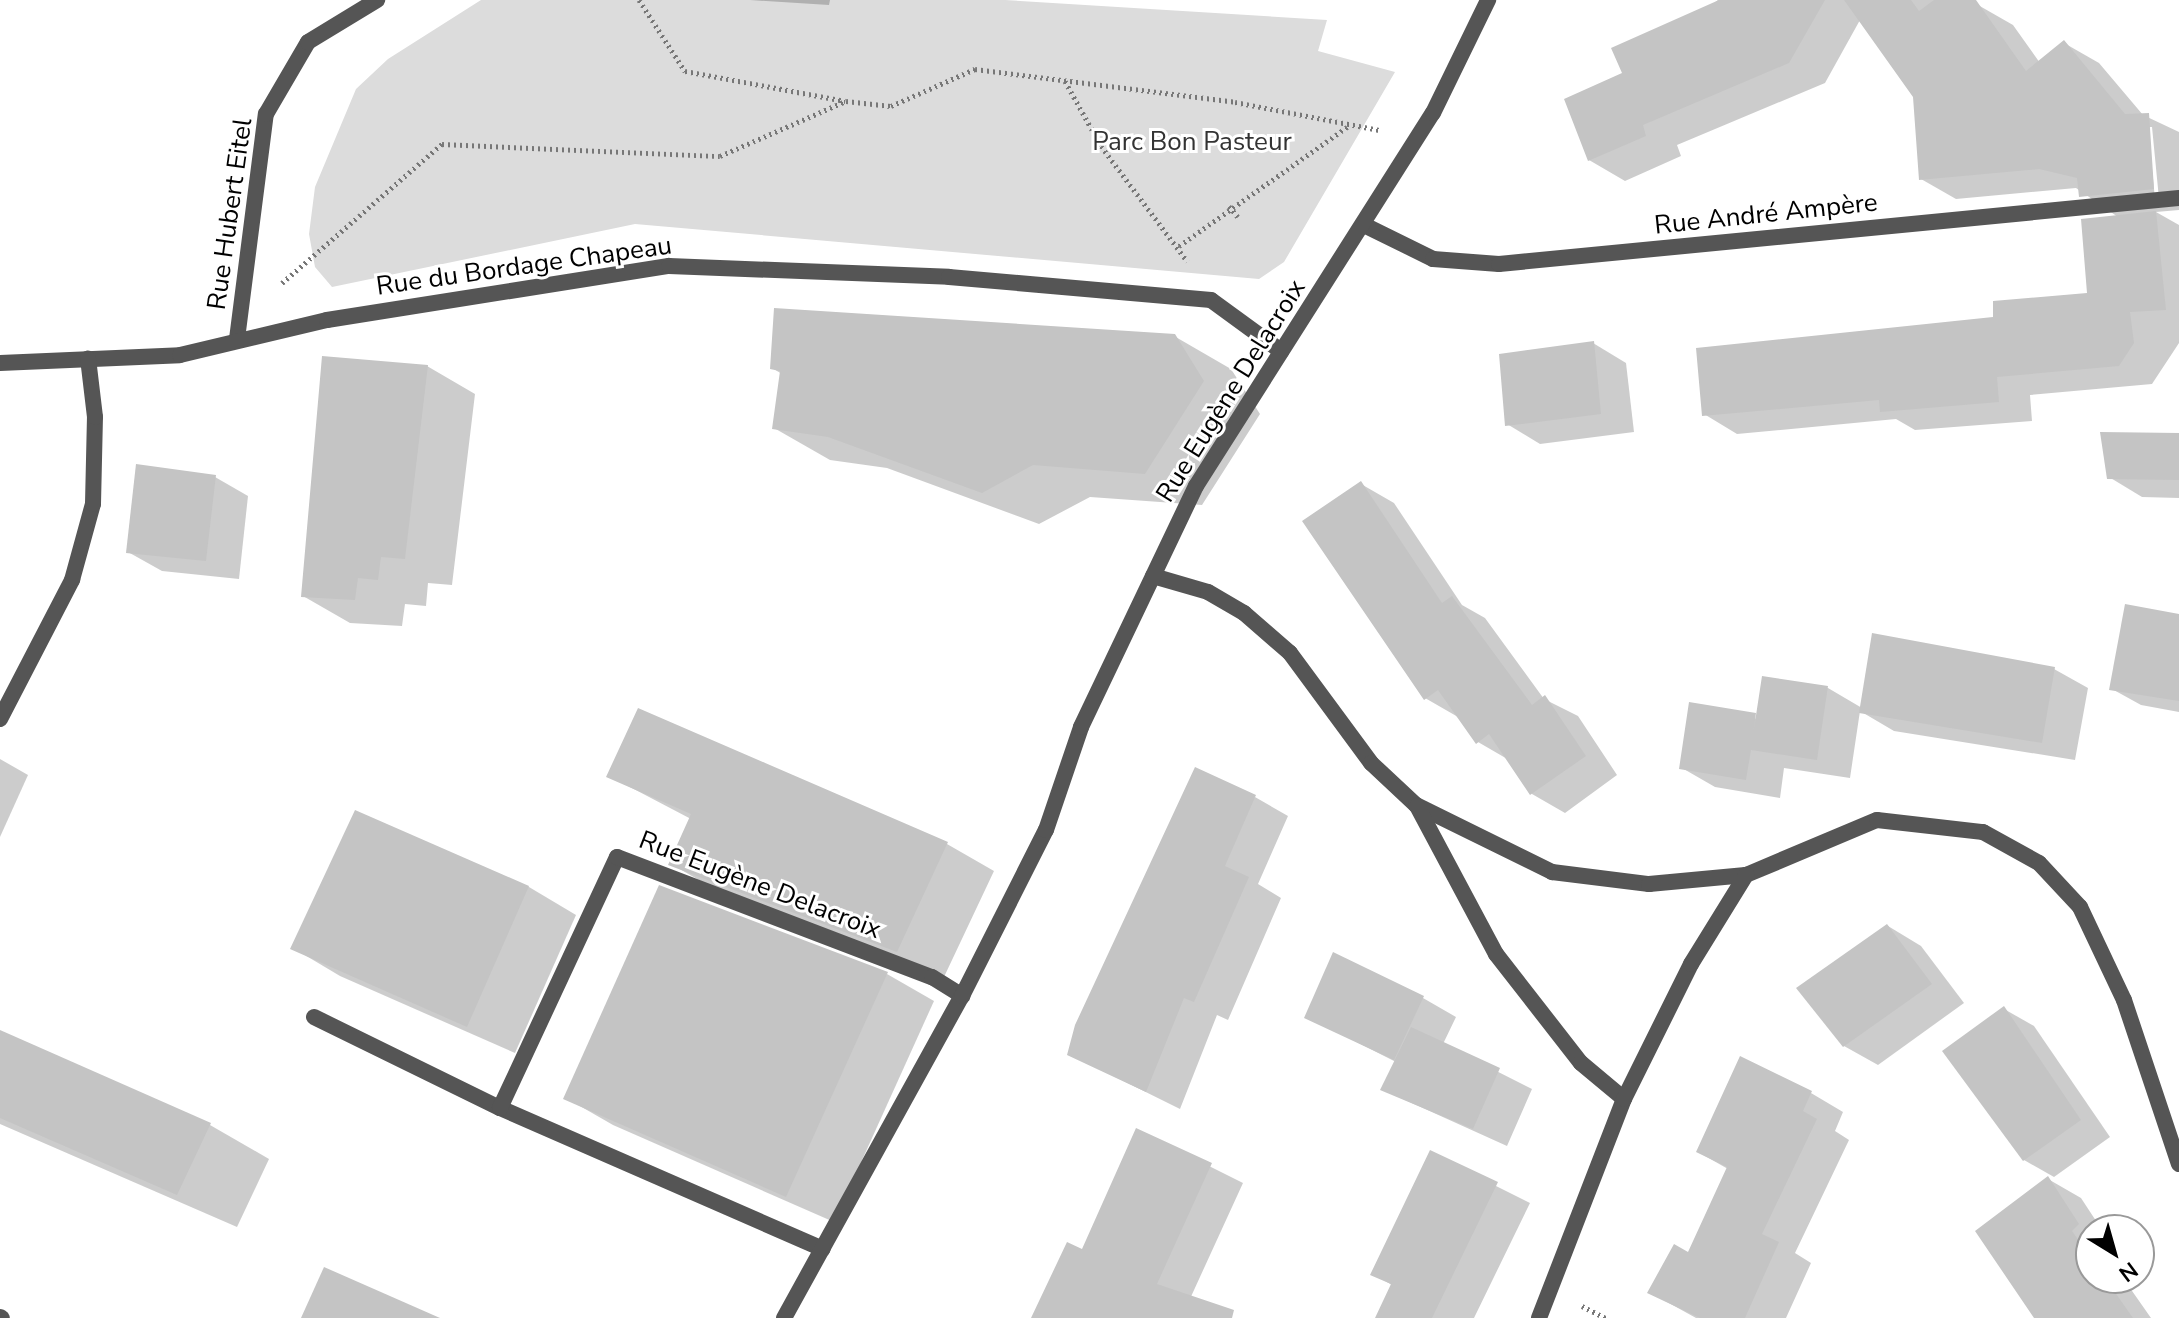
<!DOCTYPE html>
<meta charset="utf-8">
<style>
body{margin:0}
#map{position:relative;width:2179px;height:1318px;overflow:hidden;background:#fff;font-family:"Nunito Sans",sans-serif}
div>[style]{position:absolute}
.green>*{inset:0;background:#dcdcdc}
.shadow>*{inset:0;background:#0003}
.building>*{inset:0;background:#c4c4c4}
.path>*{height:5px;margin-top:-2.5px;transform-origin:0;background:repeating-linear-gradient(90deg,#777 0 2px,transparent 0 6px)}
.street>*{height:16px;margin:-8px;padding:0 8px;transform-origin:8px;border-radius:8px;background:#555}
span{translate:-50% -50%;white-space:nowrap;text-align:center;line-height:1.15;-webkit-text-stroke:6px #fff;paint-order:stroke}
.park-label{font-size:26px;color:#333}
.street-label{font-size:26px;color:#000}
.north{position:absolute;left:2075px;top:1214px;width:80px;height:80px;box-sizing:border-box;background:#fff;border:2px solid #999;border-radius:50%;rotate:143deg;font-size:22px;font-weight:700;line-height:32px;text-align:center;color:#000}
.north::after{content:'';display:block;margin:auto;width:28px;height:36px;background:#000;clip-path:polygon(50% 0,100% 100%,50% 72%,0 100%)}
</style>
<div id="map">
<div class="green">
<div style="clip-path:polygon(481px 0,1005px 0,1327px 20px,1318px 51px,1395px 72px,1284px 262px,1259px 279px,635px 224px,332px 287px,315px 267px,309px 234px,315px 187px,356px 89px,388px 59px)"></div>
</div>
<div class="shadow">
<div style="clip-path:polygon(750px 0,830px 0,829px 5px)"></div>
<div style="clip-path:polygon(evenodd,1718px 0,1954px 0,1978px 5px,2013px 25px,2040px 63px,2064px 43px,2099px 63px,2143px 115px,2179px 132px,2179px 210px,2156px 212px,2179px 225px,2179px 343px,2152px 384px,2030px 395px,2032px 421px,1915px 430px,1896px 419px,1737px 434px,1704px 414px,1996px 319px,2089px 295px,2118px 217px,2076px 188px,1956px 199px,1921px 179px,1915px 96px,1860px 20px,1825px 83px,1677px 145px,1681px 156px,1625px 181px,1589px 160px,1624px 74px,1718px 0,2148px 127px,2152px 127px,2159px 199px,2155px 199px,2148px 127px)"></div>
<div style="clip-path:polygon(1174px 336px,1231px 369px,1260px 414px,1202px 505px,1090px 497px,1039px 524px,887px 468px,830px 460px,774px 428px,782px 374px,772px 368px)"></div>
<div style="clip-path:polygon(1593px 343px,1626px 363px,1634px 432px,1540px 444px,1507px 424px)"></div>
<div style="clip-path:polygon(427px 366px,475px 394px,452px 585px,428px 583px,426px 606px,405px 604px,402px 626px,350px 623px,303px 596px)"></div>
<div style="clip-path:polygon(2179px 435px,2179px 498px,2142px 497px,2109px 477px)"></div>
<div style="clip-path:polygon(215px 477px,248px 496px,239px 579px,162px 571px,128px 552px)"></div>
<div style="clip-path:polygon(1361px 484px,1394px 503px,1462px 605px,1485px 618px,1544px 699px,1578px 716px,1617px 775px,1565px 813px,1532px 794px,1509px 760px,1478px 742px,1458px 717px,1425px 698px)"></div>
<div style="clip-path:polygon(2179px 616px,2179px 712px,2141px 705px,2112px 689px)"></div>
<div style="clip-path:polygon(2054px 669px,2088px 688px,2075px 760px,1894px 731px,1860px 711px,1850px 778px,1784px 768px,1780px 798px,1715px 787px,1682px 768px,1758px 717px,1764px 678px,1828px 688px,1862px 708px)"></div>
<div style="clip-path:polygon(0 759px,28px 775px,0 837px)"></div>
<div style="clip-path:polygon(609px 776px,947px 844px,994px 871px,944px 977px,718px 891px,671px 864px,691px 819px)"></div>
<div style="clip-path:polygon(1255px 797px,1288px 816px,1258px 884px,1281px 898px,1228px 1020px,1217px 1015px,1180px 1109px,1069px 1054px)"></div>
<div style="clip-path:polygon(356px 813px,529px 887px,576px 915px,515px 1053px,340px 976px,293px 948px)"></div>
<div style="clip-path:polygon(1888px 926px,1921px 946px,1964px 1003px,1878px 1065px,1844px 1046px)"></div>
<div style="clip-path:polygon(887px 974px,934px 1001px,834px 1222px,613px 1125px,566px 1098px)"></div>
<div style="clip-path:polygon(1423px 998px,1456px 1017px,1443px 1044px,1532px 1089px,1507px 1146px,1383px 1090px,1396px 1062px,1307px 1017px)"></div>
<div style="clip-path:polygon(2004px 1009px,2034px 1026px,2110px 1137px,2054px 1177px,2024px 1160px)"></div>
<div style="clip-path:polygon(0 1033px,210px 1125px,269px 1159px,237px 1227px,0 1124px)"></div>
<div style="clip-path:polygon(1811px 1093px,1843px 1112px,1835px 1131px,1849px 1140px,1795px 1253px,1811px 1263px,1786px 1318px,1696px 1318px,1649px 1292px,1689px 1255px,1728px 1169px,1698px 1152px)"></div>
<div style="clip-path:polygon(1137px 1130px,1243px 1183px,1189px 1301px,1226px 1318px,1033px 1318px,1083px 1252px)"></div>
<div style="clip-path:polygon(1430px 1153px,1530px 1203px,1474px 1318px,1377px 1318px,1392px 1285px,1373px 1274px)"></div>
<div style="clip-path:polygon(2048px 1179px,2081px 1198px,2102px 1230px,2091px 1230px,2091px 1278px,2123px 1278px,2151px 1318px,2036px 1318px)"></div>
</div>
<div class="building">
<div style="clip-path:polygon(1719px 0,1825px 0,1789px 63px,1643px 125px,1646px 136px,1588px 161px,1564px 99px,1622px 73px,1611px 48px)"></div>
<div style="clip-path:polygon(1844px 0,1911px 0,1919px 11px,1934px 0,1976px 0,2026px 71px,2064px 40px,2125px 114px,2149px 113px,2154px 189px,2079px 197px,2077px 178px,2039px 169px,1919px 180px,1913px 97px)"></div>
<div style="clip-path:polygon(2156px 211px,2166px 310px,2130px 312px,2134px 343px,2119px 366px,1997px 377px,1999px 402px,1880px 412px,1879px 400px,1702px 416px,1696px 348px,1993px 317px,1993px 301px,2087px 293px,2081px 219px)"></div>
<div style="clip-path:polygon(774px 308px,1175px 334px,1204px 381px,1145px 474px,1033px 465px,982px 493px,828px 437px,772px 429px,780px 371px,770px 369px)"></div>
<div style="clip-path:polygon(1594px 341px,1601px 414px,1505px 426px,1499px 354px)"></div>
<div style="clip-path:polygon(322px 356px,428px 365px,405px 559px,381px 557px,378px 580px,358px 578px,355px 600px,301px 597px)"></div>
<div style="clip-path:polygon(2100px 432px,2179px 433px,2179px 480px,2107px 479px)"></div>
<div style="clip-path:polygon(136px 464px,216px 475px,206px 561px,126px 553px)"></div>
<div style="clip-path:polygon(1361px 481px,1442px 603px,1452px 596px,1532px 705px,1545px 695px,1586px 756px,1530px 795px,1489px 734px,1476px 744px,1438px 690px,1424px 700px,1302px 521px)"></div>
<div style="clip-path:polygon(2125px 604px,2179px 614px,2179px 701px,2109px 690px)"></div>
<div style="clip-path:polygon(1872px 633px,2055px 667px,2042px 743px,1859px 713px)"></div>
<div style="clip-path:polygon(1762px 676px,1828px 686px,1817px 760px,1751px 750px,1746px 780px,1679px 769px,1689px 702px,1756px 713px,1753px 735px)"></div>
<div style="clip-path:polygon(638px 708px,948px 842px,897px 952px,668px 865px,691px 814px,606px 777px)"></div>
<div style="clip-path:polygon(1195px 767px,1256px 795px,1225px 866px,1249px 877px,1194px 1002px,1184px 998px,1146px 1092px,1067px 1055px,1075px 1025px)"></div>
<div style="clip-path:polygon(355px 810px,529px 886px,467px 1027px,290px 949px)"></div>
<div style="clip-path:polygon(659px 885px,888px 972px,786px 1197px,563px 1099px)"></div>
<div style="clip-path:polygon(1887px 924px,1932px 984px,1843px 1047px,1796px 988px)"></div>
<div style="clip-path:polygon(1333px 952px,1424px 996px,1394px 1060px,1304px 1018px)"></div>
<div style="clip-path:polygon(2004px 1006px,2081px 1120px,2023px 1161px,1942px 1051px)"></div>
<div style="clip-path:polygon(1411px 1027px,1500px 1068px,1473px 1129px,1380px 1090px)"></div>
<div style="clip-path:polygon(0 1030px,211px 1123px,177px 1195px,0 1118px)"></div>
<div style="clip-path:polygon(1740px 1056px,1812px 1091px,1803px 1111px,1817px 1119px,1762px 1234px,1779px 1242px,1745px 1318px,1700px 1318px,1647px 1293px,1674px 1244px,1688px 1252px,1727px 1167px,1696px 1152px)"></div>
<div style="clip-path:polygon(1136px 1128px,1212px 1163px,1157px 1284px,1234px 1310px,1232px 1318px,1031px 1318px,1067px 1242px,1082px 1249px)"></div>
<div style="clip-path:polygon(1430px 1150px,1498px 1182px,1432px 1318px,1375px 1318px,1391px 1284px,1370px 1275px)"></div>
<div style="clip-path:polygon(2048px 1176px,2079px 1224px,2072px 1231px,2091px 1258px,2091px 1278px,2105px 1278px,2133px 1318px,2034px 1318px,1975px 1231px)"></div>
<div style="clip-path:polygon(324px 1267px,440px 1318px,301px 1318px)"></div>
</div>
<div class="path">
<div style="left:639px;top:0;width:85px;rotate:57.1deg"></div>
<div style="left:685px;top:71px;width:163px;rotate:10.6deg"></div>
<div style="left:1065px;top:81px;width:74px;rotate:61deg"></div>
<div style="left:1101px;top:146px;width:144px;rotate:53.2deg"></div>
<div style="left:1229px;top:206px;width:14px;rotate:51deg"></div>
<div style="left:1179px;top:246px;width:209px;rotate:-35.3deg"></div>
<div style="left:282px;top:283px;width:212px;rotate:-41deg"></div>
<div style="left:442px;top:144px;width:278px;rotate:2.5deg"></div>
<div style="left:720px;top:156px;width:137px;rotate:-23.6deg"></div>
<div style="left:846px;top:101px;width:45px;rotate:6.3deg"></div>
<div style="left:891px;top:106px;width:92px;rotate:-23.8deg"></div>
<div style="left:975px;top:69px;width:262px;rotate:7.2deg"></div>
<div style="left:1235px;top:102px;width:147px;rotate:11deg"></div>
<div style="left:1582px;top:1306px;width:27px;rotate:27deg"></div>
</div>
<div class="street">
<div style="left:1364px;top:225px;width:77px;rotate:26.2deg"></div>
<div style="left:1433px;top:259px;width:66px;rotate:4.3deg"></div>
<div style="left:1499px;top:264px;width:683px;rotate:-5.54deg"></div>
<div style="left:237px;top:339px;width:227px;rotate:-82.7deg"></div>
<div style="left:266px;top:114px;width:83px;rotate:-59.7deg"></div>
<div style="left:308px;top:42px;width:81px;rotate:-31.3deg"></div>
<div style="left:0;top:363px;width:180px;rotate:-2.5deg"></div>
<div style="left:180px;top:355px;width:151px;rotate:-13.4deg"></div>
<div style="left:327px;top:320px;width:346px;rotate:-9deg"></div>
<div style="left:669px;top:266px;width:280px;rotate:2.2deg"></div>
<div style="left:949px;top:277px;width:263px;rotate:5deg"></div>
<div style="left:1211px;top:300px;width:87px;rotate:36.1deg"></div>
<div style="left:1153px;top:576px;width:57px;rotate:16.2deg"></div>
<div style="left:1208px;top:592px;width:42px;rotate:30.3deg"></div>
<div style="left:1244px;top:613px;width:61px;rotate:41deg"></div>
<div style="left:1290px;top:653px;width:137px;rotate:53.6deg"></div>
<div style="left:1371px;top:763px;width:62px;rotate:43deg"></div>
<div style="left:1416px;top:805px;width:152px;rotate:26.2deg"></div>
<div style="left:1552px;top:872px;width:98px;rotate:7.1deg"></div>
<div style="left:1649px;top:884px;width:97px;rotate:-5.3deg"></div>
<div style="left:1746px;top:875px;width:142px;rotate:-22.8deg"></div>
<div style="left:1877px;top:820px;width:107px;rotate:6.5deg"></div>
<div style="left:1983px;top:832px;width:64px;rotate:29deg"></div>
<div style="left:2039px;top:863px;width:60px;rotate:47deg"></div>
<div style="left:2080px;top:907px;width:103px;rotate:64.7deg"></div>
<div style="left:2124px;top:1000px;width:173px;rotate:71.5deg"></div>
<div style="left:0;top:719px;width:157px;rotate:-62.6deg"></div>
<div style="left:72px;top:580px;width:79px;rotate:-74.6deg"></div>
<div style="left:93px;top:504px;width:87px;rotate:-88.7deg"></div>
<div style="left:95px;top:417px;width:59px;rotate:-96.8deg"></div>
<div style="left:1417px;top:806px;width:168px;rotate:61.9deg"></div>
<div style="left:1496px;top:954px;width:138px;rotate:52.1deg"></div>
<div style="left:1581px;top:1063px;width:56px;rotate:39.9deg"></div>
<div style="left:314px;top:1017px;width:207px;rotate:26.1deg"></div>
<div style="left:500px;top:1108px;width:352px;rotate:23.6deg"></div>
<div style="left:500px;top:1108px;width:277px;rotate:-65deg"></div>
<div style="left:617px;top:857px;width:337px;rotate:20.9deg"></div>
<div style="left:932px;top:977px;width:36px;rotate:32deg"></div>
<div style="left:0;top:1317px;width:2px;rotate:27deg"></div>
<div style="left:784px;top:1318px;width:368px;rotate:-61.1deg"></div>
<div style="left:962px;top:996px;width:186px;rotate:-63.2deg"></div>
<div style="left:1046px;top:830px;width:109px;rotate:-71.2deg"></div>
<div style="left:1081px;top:727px;width:267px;rotate:-64.5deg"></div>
<div style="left:1196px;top:486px;width:442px;rotate:-57.6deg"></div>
<div style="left:1433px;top:113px;width:126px;rotate:-64deg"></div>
<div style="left:1539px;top:1318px;width:235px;rotate:-68.8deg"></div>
<div style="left:1624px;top:1099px;width:151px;rotate:-63.6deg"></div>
<div style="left:1691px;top:964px;width:105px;rotate:-58.3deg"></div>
</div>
<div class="park-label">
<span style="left:1192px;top:142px">Parc Bon Pasteur</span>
</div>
<div class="street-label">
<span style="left:230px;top:214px;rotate:-82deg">Rue Hubert Eitel</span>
<span style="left:1766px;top:214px;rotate:-6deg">Rue André Ampère</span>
<span style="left:524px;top:266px;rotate:-8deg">Rue du Bordage Chapeau</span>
<span style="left:1231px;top:391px;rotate:-58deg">Rue Eugène Delacroix</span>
<span style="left:760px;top:885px;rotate:21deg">Rue Eugène Delacroix</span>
</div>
<div class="north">N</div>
</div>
